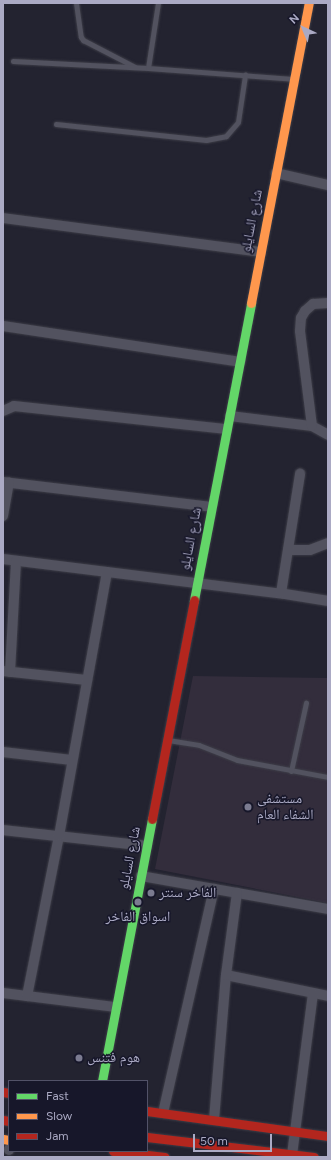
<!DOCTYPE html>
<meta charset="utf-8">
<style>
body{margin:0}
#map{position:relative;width:331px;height:1160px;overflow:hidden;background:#232330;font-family:Figtree,"Noto Naskh Arabic",sans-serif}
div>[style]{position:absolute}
.medical>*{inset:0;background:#332d3c}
.roads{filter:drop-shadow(0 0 1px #3d3d47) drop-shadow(0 0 1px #3d3d47)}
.lane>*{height:5px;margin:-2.5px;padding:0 2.5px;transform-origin:2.5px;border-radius:2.5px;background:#52525f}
.street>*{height:10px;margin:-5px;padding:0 5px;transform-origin:5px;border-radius:5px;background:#52525f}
.fast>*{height:9px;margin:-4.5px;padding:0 4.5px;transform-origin:4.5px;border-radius:4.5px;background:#63d668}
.slow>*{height:9px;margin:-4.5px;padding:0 4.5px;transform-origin:4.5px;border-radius:4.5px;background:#ff974d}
.jam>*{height:9px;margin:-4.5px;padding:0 4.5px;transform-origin:4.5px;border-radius:4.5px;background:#b3261e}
.dots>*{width:11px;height:11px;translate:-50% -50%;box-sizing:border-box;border:2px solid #17172a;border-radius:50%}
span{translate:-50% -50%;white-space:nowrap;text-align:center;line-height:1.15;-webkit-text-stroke:3px #17172a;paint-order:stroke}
.street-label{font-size:14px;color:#abaac4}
.poi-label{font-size:14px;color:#abaac4}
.left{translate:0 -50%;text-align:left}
.frame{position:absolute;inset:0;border:4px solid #abaac4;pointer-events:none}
.legend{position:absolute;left:8px;top:1080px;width:140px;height:72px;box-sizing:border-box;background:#17172a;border:1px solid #525268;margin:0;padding:5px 7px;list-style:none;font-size:12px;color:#abaac4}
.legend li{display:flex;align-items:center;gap:8px;height:20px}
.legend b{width:20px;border:1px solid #525268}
.north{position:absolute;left:283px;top:8px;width:40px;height:40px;-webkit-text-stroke:3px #17172a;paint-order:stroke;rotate:316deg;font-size:11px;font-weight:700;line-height:16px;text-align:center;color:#abaac4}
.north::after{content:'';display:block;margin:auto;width:14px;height:18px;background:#abaac4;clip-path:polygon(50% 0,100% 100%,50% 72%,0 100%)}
.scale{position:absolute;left:193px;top:1134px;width:79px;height:18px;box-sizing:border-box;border:2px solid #abaac4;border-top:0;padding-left:5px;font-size:12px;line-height:14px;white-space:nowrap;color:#abaac4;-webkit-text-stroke:3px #17172a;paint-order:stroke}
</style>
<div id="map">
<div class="medical">
<div style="clip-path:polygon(193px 676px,328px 678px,328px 903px,155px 869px)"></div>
</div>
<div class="roads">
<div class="lane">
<div style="left:76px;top:3px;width:34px;rotate:82deg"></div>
<div style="left:81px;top:37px;width:4px;rotate:56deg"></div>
<div style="left:83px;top:40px;width:59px;rotate:27.4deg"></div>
<div style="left:13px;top:61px;width:135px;rotate:3deg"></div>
<div style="left:148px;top:68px;width:145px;rotate:4.3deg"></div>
<div style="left:148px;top:68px;width:66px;rotate:-81.3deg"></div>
<div style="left:56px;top:124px;width:151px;rotate:6.1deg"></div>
<div style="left:206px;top:140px;width:20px;rotate:-11deg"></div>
<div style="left:226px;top:136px;width:18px;rotate:-49deg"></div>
<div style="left:238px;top:122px;width:48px;rotate:-81.5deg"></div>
<div style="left:168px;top:740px;width:31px;rotate:9deg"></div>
<div style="left:199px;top:745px;width:41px;rotate:21.5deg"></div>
<div style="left:237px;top:760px;width:93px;rotate:10.6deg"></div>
<div style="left:291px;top:771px;width:70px;rotate:-77.6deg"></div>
</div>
<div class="street">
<div style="left:276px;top:173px;width:53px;rotate:13deg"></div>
<div style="left:3px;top:218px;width:260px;rotate:7.5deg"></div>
<div style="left:3px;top:326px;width:240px;rotate:8.6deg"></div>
<div style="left:3px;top:411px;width:12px;rotate:-24deg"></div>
<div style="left:14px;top:406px;width:214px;rotate:6.2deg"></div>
<div style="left:230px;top:416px;width:83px;rotate:7deg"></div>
<div style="left:312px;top:426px;width:18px;rotate:29deg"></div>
<div style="left:312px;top:426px;width:96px;rotate:-97.2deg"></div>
<div style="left:300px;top:331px;width:13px;rotate:-86deg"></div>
<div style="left:301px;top:318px;width:8px;rotate:-60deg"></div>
<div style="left:305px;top:311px;width:11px;rotate:-41deg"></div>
<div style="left:313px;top:304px;width:15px;rotate:-4deg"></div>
<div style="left:3px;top:482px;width:210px;rotate:6.8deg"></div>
<div style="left:3px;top:516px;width:34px;rotate:-80deg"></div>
<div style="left:288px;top:550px;width:22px"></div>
<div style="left:310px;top:550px;width:19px;rotate:-21deg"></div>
<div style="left:3px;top:559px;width:284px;rotate:7.1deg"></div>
<div style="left:285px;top:594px;width:44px;rotate:9.2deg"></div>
<div style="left:281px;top:593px;width:121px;rotate:-80.9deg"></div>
<div style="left:3px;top:671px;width:84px;rotate:6.1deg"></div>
<div style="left:10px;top:672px;width:111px;rotate:-86.9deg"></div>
<div style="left:3px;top:752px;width:69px;rotate:6.6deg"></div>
<div style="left:3px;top:830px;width:145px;rotate:6.3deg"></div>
<div style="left:141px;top:876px;width:190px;rotate:10deg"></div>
<div style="left:226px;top:975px;width:104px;rotate:11.6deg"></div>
<div style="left:3px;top:993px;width:114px;rotate:7.1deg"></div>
<div style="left:27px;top:996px;width:163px;rotate:-78.7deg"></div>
<div style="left:59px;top:836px;width:268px;rotate:-79.7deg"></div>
<div style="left:163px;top:1113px;width:230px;rotate:-77.2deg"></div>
<div style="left:214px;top:1120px;width:145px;rotate:-85.3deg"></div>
<div style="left:226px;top:975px;width:83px;rotate:-82.4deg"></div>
<div style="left:9px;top:1150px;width:1px;rotate:-90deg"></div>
<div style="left:292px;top:1155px;width:163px;rotate:-82.6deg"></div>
</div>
<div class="fast">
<div style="left:194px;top:600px;width:302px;rotate:-79.1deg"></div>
<div style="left:102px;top:1081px;width:267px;rotate:-79.2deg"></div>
</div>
<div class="slow">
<div style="left:251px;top:303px;width:306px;rotate:-79.1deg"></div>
<div style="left:3px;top:1139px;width:6px;rotate:9deg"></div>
</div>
<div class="jam">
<div style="left:152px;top:819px;width:223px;rotate:-79.1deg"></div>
<div style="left:3px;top:1092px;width:6px;rotate:9deg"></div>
<div style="left:147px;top:1111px;width:183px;rotate:7.9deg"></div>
<div style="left:3px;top:1120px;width:6px;rotate:9deg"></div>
<div style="left:147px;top:1137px;width:168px;rotate:6.8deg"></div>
<div style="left:113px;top:1151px;width:52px;rotate:6.6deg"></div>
</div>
</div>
<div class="dots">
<div style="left:248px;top:807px;background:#7b7b90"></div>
<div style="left:151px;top:893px;background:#7b7b90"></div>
<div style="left:138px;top:902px;background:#7b7b90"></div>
<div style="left:79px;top:1058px;background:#7b7b90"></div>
</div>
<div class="street-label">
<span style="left:252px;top:221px;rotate:-79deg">شارع السايلو</span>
<span style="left:191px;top:539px;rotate:-79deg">شارع السايلو</span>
<span style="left:130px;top:858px;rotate:-79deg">شارع السايلو</span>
</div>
<div class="poi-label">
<span class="left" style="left:257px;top:807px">مستشفى<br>الشفاء العام</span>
<span class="left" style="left:159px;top:893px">الفاخر سنتر</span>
<span style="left:138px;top:917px">اسواق الفاخر</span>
<span class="left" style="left:87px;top:1058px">هوم فتنس</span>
</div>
<div class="frame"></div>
<ul class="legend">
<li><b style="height:5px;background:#63d668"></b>Fast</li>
<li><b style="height:5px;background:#ff974d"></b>Slow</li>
<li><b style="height:5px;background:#b3261e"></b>Jam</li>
</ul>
<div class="north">N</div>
<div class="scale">50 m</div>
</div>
